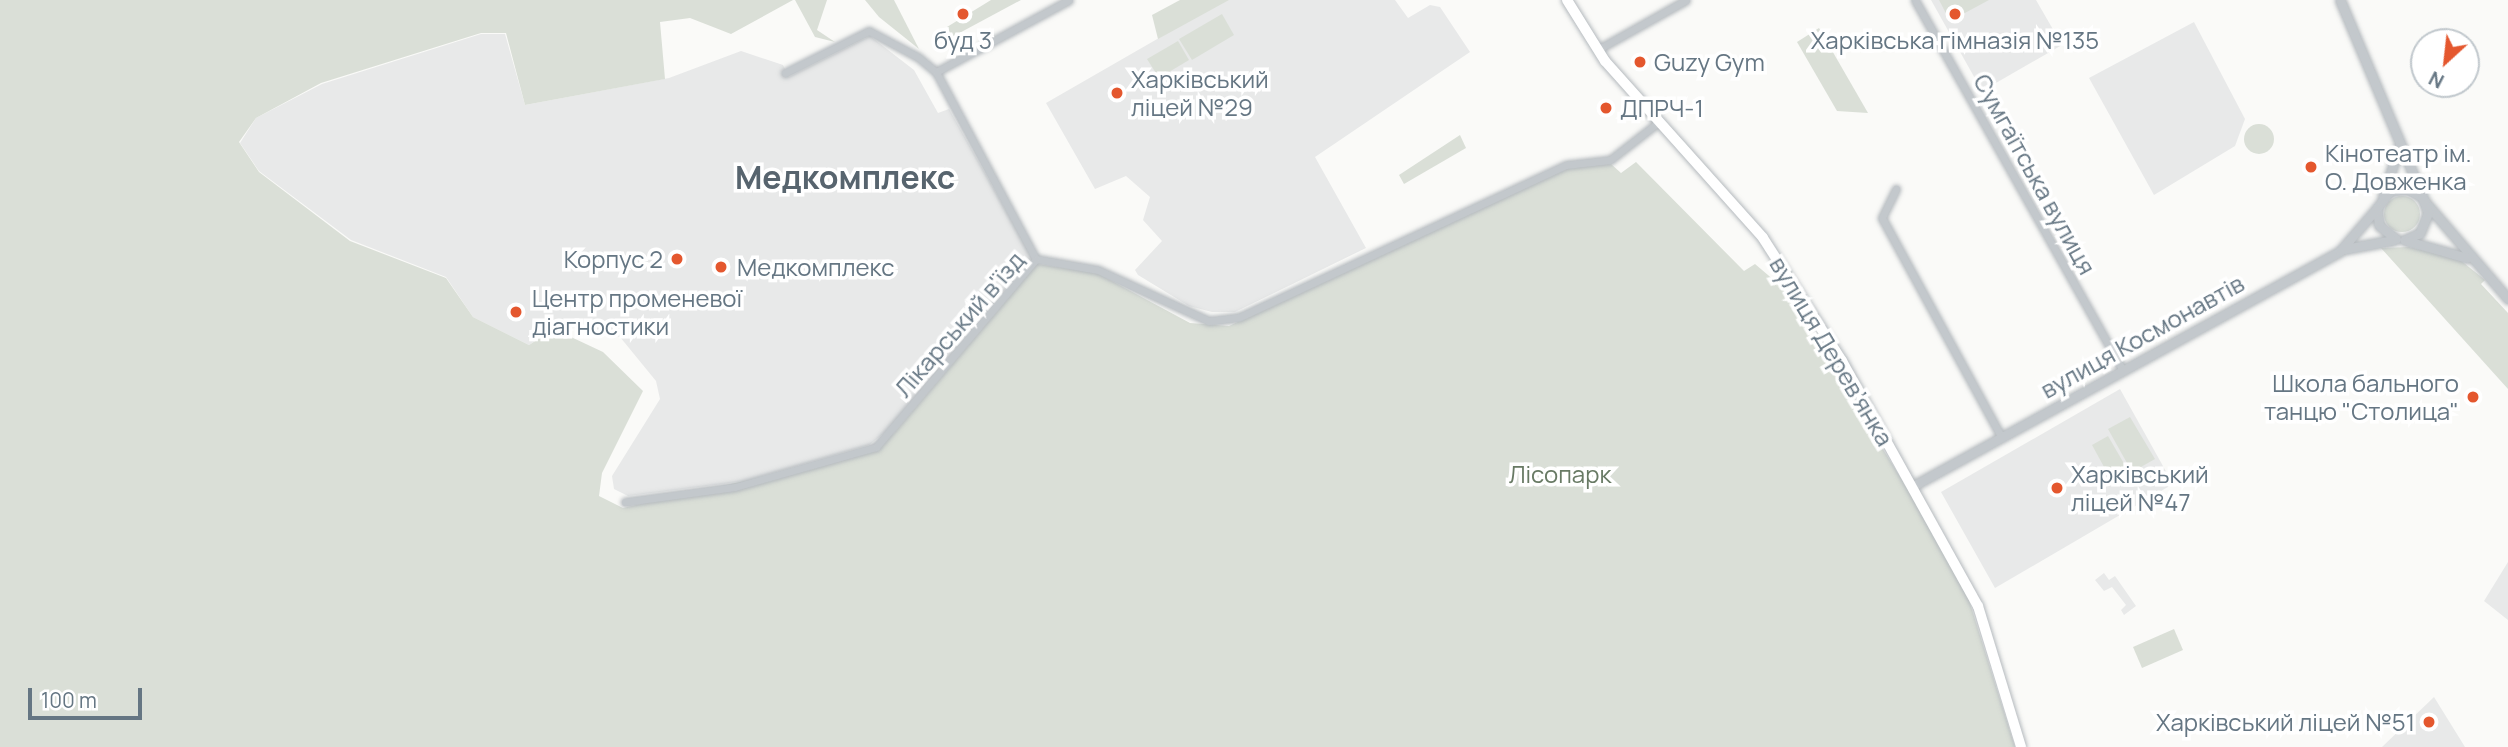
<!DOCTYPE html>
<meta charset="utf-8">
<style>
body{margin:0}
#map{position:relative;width:2508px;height:747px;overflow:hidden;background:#fafaf8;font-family:Manrope,sans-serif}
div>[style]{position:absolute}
.built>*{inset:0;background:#e8e9e9}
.green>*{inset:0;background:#dadfd7}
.round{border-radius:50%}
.roads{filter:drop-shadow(0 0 2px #b5babe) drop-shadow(0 0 2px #b5babe)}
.minor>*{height:7px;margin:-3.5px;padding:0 3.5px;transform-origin:3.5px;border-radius:3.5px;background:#c3c8cc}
.tertiary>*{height:9px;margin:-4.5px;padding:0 4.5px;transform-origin:4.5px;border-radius:4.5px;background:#c3c8cc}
.primary>*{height:10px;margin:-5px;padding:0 5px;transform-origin:5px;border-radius:5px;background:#fff}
.dots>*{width:19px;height:19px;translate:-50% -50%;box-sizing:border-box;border:4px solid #fff;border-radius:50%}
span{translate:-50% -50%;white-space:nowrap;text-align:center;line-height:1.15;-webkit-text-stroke:7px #fff;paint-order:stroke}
.poi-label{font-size:24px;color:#657683}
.left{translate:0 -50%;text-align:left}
.right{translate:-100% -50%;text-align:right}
.street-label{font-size:24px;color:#657683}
.park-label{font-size:24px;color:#687a64}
.district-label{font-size:32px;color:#57646e;font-weight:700}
.north{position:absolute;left:2410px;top:28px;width:70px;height:70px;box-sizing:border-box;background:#fff;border:2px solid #c1c8cd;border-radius:50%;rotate:207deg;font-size:19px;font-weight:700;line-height:28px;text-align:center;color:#657683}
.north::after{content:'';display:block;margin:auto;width:24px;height:32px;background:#e4572e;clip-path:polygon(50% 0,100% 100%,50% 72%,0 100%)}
.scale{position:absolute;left:28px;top:688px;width:114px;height:32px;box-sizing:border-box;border:4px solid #657683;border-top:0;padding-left:9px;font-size:21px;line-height:24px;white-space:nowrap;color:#657683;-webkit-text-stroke:5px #fff;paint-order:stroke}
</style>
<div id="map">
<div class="built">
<div style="clip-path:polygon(1225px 0,1395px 0,1408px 18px,1430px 5px,1440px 7px,1470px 52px,1315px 157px,1366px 248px,1235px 312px,1212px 312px,1189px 306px,1138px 275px,1135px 270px,1162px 241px,1143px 220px,1150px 197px,1126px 176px,1095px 189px,1046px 103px)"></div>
<div style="clip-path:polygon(1931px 0,2036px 0,2062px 45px,1982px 91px)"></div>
<div style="clip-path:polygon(2194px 22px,2245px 119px,2235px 146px,2154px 195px,2089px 78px)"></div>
<div style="clip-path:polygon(481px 34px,505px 34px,525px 105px,669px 78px,741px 51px,783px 65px,789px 77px,870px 36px,914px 70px,938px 113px,949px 109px,1032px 257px,892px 427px,869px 445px,745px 481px,628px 496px,614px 489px,612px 476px,660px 399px,656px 381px,620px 337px,583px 327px,555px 328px,529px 345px,473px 317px,446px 277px,351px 240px,259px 171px,240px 143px,256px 118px,322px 84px)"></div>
<div style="clip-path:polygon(2120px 389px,2173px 484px,1995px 588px,1941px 492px)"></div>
<div style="clip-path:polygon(2508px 562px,2508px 620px,2484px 601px)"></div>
<div style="clip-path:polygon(2104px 573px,2109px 580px,2115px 576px,2136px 606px,2124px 615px,2121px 610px,2126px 605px,2112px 587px,2104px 591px,2095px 580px)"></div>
<div style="clip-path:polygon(2434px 697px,2465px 747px,2382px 747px)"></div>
</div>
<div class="green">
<div style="clip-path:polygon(0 0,793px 0,731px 34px,690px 18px,660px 22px,665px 79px,525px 105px,506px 33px,481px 33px,321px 83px,256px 118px,239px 142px,259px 172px,350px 241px,446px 278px,473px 317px,529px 345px,554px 329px,603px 352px,643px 391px,602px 473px,599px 496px,623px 508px,865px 454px,894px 433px,1037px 264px,1097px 273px,1190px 323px,1229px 326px,1568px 167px,1611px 164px,1621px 173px,1636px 162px,1744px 271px,1755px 264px,1782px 287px,1917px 504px,1968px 597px,2015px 747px,0 747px)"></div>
<div style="clip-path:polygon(795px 0,827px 0,817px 30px,835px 42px,815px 37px)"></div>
<div style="clip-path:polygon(865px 0,894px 0,919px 49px,879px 17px)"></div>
<div style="clip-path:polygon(991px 0,1021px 0,952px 37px,947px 27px)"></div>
<div style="clip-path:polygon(1180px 0,1229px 0,1158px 39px,1152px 15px)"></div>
<div style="clip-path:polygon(1939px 0,1989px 0,1950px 21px)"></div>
<div style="clip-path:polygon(1222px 14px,1234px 35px,1192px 60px,1179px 39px)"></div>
<div style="clip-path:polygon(1819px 28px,1868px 113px,1837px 111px,1797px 42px)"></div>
<div style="clip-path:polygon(1178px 41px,1189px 60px,1159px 78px,1147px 59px)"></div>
<div class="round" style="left:2244px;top:124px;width:30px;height:30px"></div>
<div style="clip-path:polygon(1460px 135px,1466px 148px,1404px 184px,1399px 175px)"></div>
<div class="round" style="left:2384px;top:196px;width:36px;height:36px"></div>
<div style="clip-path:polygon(2409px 247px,2459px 259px,2485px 280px,2481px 284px,2508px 313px,2508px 389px,2381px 248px)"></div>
<div style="clip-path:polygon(2130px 417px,2155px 459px,2132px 472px,2108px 429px)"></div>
<div style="clip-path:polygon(2108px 436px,2126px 467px,2109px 476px,2092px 445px)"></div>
<div style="clip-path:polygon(2174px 629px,2183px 650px,2142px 668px,2133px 647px)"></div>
</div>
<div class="roads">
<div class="minor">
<div style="left:1915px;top:0;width:421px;rotate:60.7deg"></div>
<div style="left:1597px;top:50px;width:102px;rotate:-29.3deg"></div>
<div style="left:936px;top:72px;width:151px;rotate:-28.4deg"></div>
<div style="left:785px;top:73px;width:94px;rotate:-26.6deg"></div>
<div style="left:869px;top:31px;width:55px;rotate:28deg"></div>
<div style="left:918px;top:57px;width:23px;rotate:40deg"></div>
<div style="left:936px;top:72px;width:212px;rotate:61.9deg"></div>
<div style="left:1896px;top:189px;width:32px;rotate:116deg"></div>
<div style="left:1882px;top:218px;width:248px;rotate:61.4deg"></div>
<div style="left:1036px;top:259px;width:63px;rotate:10.1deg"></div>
<div style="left:1098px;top:270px;width:122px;rotate:24.7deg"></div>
<div style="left:1209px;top:321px;width:31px;rotate:-7deg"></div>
<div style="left:1240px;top:317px;width:360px;rotate:-25deg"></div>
<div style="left:1566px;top:165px;width:44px;rotate:-6.5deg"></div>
<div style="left:1610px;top:160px;width:63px;rotate:-38deg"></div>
<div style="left:625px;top:502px;width:111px;rotate:-7.8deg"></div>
<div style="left:735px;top:487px;width:147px;rotate:-15.8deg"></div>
<div style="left:876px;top:447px;width:247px;rotate:-49.6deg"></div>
</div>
<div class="tertiary">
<div style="left:2340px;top:0;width:219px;rotate:67.2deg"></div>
<div style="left:2425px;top:202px;width:128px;rotate:49.4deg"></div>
<div style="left:2383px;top:196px;width:52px;rotate:-71.9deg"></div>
<div style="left:2396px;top:239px;width:22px;rotate:-141deg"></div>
<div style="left:2379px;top:225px;width:17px;rotate:-97deg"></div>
<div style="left:2377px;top:208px;width:21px;rotate:-53deg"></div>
<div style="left:2390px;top:191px;width:17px;rotate:-7deg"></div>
<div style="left:2407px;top:189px;width:17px;rotate:28deg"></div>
<div style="left:2422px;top:197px;width:17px;rotate:69deg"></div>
<div style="left:2428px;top:213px;width:22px;rotate:112deg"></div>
<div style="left:2420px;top:233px;width:17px;rotate:156deg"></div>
<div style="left:2407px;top:241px;width:62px;rotate:15.8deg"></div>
<div style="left:2345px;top:249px;width:49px;rotate:-10.6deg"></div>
<div style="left:1913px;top:486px;width:487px;rotate:-28.8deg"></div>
<div style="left:2340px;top:251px;width:57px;rotate:-49.3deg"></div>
</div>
<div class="primary">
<div style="left:1567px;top:0;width:72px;rotate:58.1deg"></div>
<div style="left:1605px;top:61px;width:237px;rotate:48.2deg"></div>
<div style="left:1763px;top:238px;width:146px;rotate:57.3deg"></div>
<div style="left:1842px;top:361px;width:280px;rotate:61deg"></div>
<div style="left:1978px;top:606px;width:147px;rotate:73deg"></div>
</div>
</div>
<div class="dots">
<div style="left:963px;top:14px;background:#e4572e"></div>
<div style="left:1955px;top:14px;background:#e4572e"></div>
<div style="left:1640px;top:62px;background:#e4572e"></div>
<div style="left:1117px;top:93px;background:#e4572e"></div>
<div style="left:1606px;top:108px;background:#e4572e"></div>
<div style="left:2311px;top:167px;background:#e4572e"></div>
<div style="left:677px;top:259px;background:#e4572e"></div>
<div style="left:721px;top:267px;background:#e4572e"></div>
<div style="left:516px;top:312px;background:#e4572e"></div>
<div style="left:2473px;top:397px;background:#e4572e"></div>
<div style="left:2057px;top:488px;background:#e4572e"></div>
<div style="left:2429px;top:722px;background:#e4572e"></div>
</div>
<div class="poi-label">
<span style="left:963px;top:40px">буд 3</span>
<span style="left:1955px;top:40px">Харківська гімназія №135</span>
<span class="left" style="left:1654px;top:62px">Guzy Gym</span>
<span class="left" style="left:1131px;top:93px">Харківський<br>ліцей №29</span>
<span class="left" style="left:1620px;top:108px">ДПРЧ-1</span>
<span class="left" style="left:2325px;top:167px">Кінотеатр ім.<br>О. Довженка</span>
<span class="right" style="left:663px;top:259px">Корпус 2</span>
<span class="left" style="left:737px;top:267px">Медкомплекс</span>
<span class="left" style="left:532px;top:312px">Центр променевої<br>діагностики</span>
<span class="right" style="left:2459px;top:397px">Школа бального<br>танцю "Столица"</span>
<span class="left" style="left:2071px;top:488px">Харківський<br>ліцей №47</span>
<span class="right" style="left:2415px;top:722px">Харківський ліцей №51</span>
</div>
<div class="street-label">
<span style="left:2035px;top:174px;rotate:61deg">Сумгаїтська вулиця</span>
<span style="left:959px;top:324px;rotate:-49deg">Лікарський в'їзд</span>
<span style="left:2142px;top:336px;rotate:-29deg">вулиця Космонавтів</span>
<span style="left:1832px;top:351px;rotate:59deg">вулиця Дерев’янка</span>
</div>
<div class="park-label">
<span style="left:1560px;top:474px">Лісопарк</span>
</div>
<div class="district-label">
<span style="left:845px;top:177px">Медкомплекс</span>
</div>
<div class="north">N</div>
<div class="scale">100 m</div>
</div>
